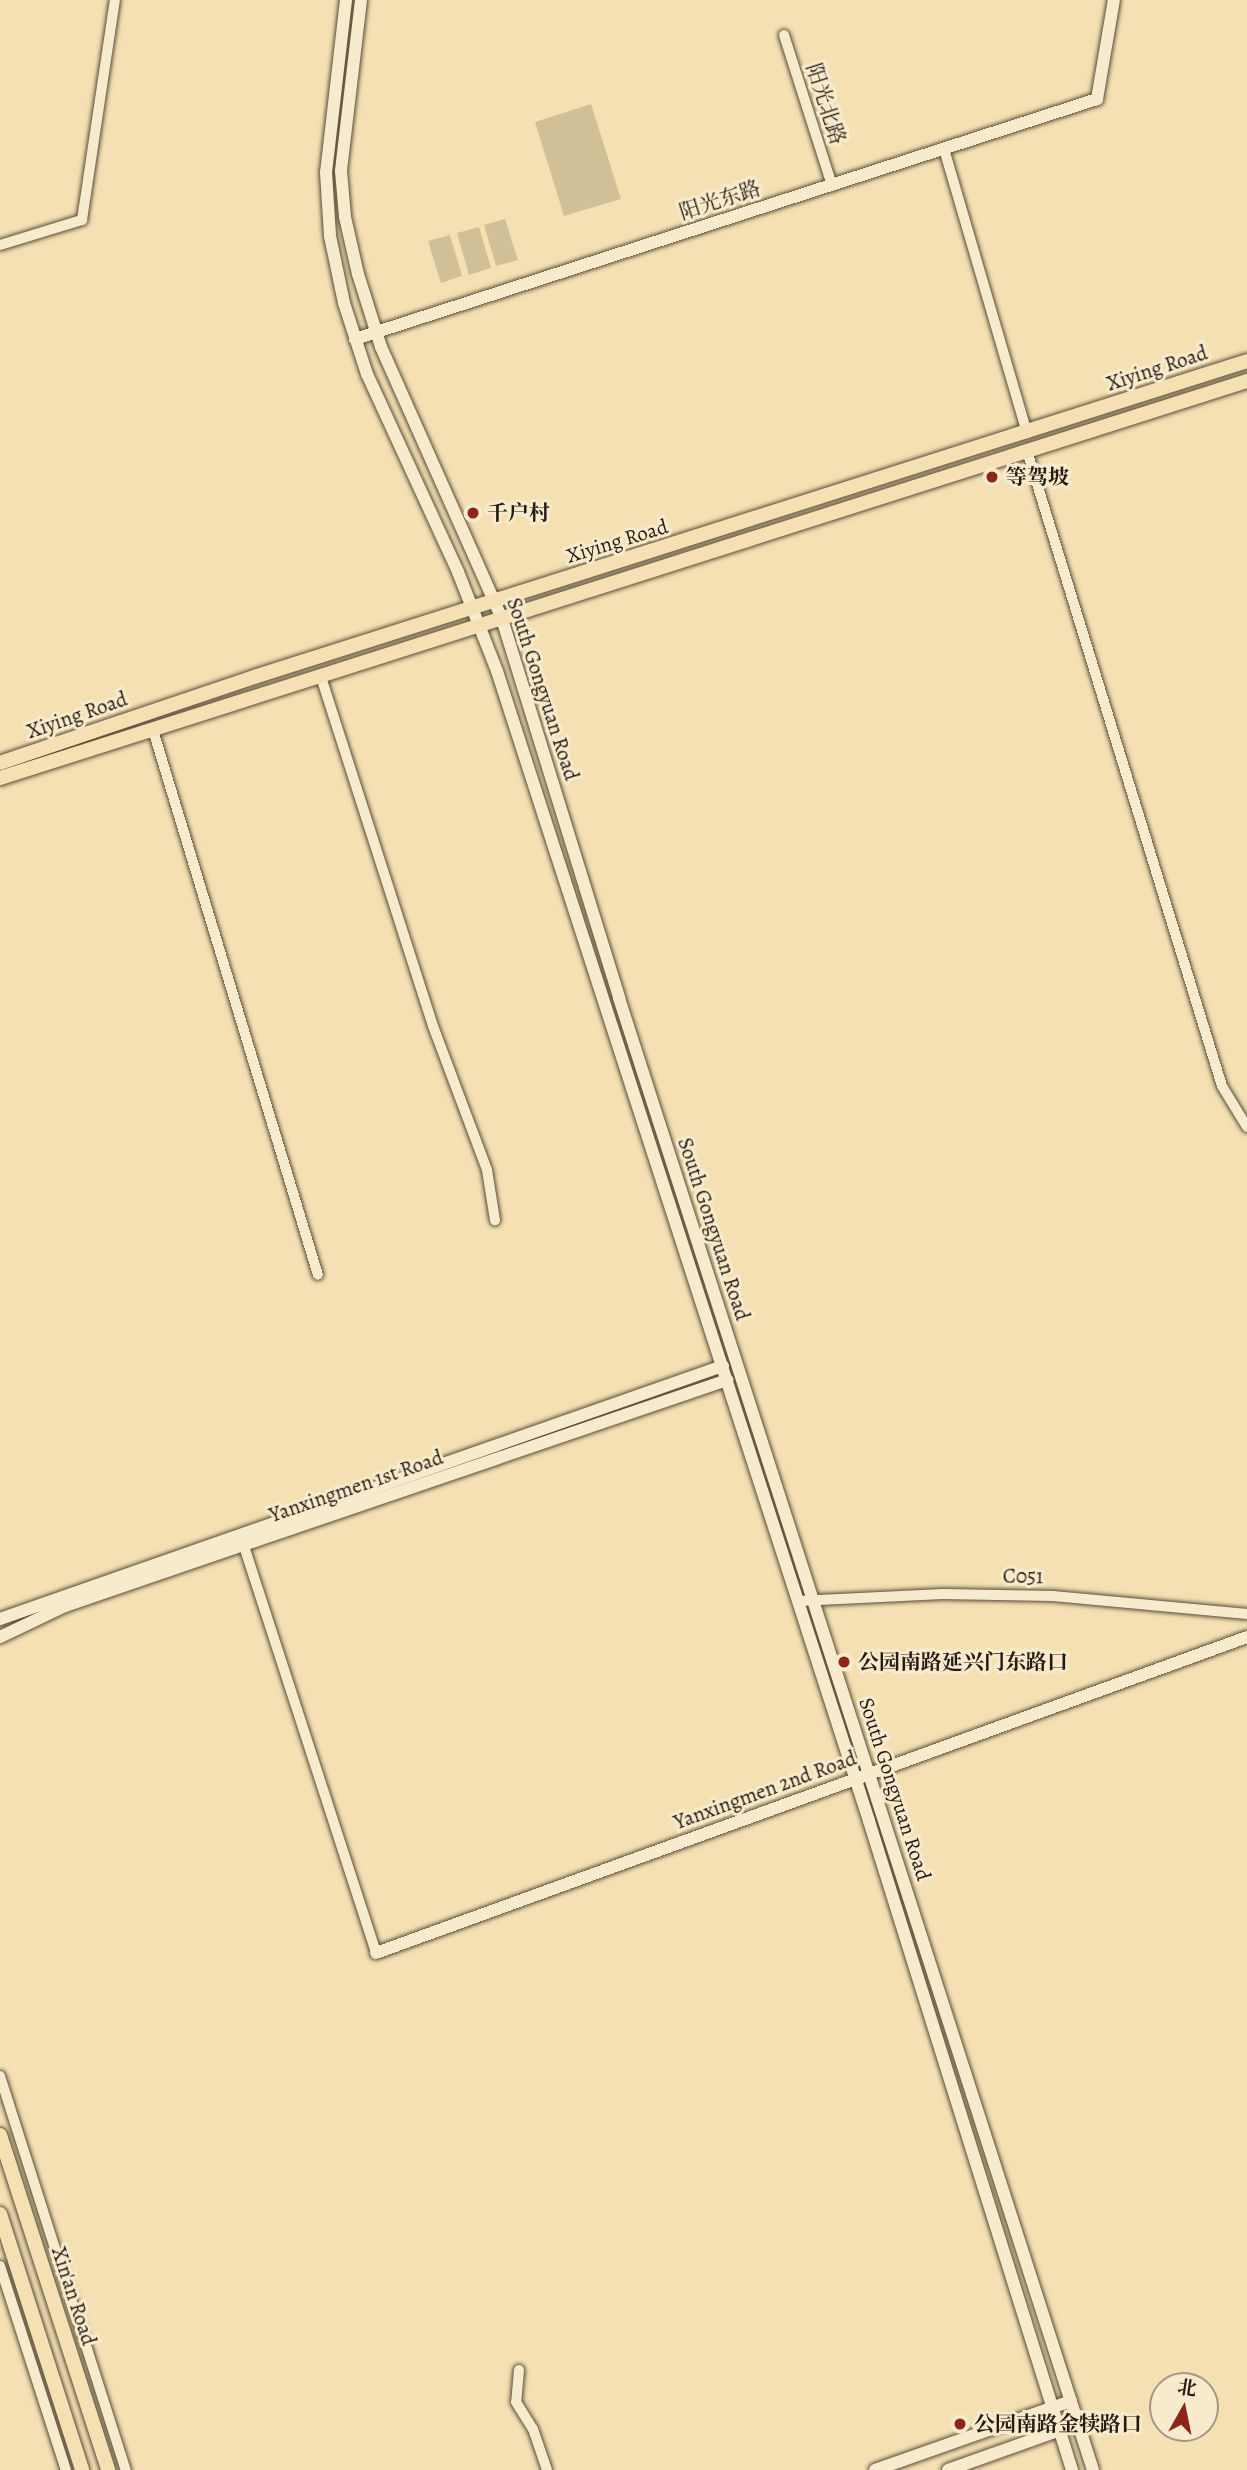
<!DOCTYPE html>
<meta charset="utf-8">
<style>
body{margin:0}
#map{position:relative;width:1247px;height:2470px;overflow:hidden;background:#f4e0b2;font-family:Alegreya,"Noto Serif SC",serif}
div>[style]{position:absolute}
.green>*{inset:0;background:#d1bf97}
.roads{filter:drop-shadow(0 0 2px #584c3a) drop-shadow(0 0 2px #584c3a)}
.minor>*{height:10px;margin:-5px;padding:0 5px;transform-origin:5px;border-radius:5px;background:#f8ebcd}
.tertiary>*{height:12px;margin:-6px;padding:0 6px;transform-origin:6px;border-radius:6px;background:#f8ebcd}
.secondary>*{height:12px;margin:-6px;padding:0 6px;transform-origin:6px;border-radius:6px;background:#f8ebcd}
.primary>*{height:14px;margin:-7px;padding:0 7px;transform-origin:7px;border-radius:7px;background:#f4e0b2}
.dots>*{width:19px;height:19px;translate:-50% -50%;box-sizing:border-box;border:4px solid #f8ebcd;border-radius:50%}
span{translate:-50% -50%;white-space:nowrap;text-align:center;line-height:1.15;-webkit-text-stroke:6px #f8ebcd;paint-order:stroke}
.street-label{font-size:21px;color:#241b12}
.poi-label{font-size:21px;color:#241b12;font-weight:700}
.left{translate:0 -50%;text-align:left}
.north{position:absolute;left:1149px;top:2372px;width:70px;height:70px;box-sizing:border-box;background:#f8ebcd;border:2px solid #a39882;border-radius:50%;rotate:9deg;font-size:19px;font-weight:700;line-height:28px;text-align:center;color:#241b12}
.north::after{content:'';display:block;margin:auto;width:24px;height:32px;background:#8f2418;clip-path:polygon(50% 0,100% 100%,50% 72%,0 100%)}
</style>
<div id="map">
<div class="green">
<div style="clip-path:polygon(591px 104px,621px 199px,564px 216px,535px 122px)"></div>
<div style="clip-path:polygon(505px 219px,518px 260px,496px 266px,484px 225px)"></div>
<div style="clip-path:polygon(479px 227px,491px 268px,469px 275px,457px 233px)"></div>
<div style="clip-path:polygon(450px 235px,462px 276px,441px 283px,428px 241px)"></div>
</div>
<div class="roads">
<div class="minor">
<div style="left:784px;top:35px;width:157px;rotate:72.3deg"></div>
<div style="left:944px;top:149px;width:296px;rotate:73.7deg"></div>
<div style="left:0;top:245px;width:86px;rotate:-17deg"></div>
<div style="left:82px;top:220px;width:222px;rotate:-81.5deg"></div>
<div style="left:1027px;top:451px;width:664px;rotate:72.93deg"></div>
<div style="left:1222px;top:1086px;width:48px;rotate:58.6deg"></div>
<div style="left:321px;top:677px;width:367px;rotate:72.2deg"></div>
<div style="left:433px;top:1026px;width:154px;rotate:69.4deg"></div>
<div style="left:487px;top:1170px;width:51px;rotate:80.9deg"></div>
<div style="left:153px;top:730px;width:569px;rotate:73.16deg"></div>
<div style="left:242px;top:1540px;width:434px;rotate:72deg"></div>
<div style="left:798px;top:1601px;width:145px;rotate:-2.8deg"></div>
<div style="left:943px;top:1594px;width:110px;rotate:1deg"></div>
<div style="left:1053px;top:1596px;width:195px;rotate:5.3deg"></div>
<div style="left:0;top:2076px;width:414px;rotate:72.3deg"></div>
<div style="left:0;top:2266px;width:214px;rotate:72.1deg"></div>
<div style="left:519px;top:2370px;width:32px;rotate:95deg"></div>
<div style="left:516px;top:2402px;width:32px;rotate:58deg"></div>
<div style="left:533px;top:2429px;width:43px;rotate:71.1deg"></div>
</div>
<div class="tertiary">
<div style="left:355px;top:339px;width:780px;rotate:-17.92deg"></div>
<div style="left:1097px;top:99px;width:100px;rotate:-80.3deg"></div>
<div style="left:0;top:1619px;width:766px;rotate:-19.29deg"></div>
<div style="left:0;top:1637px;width:72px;rotate:-25.5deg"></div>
<div style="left:65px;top:1606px;width:700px;rotate:-18.85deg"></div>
<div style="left:376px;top:1953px;width:927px;rotate:-19.94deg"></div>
</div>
<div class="secondary">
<div style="left:346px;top:0;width:173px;rotate:96.6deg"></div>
<div style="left:326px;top:172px;width:64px;rotate:86.4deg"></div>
<div style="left:330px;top:236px;width:68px;rotate:78.2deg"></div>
<div style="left:344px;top:303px;width:75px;rotate:72.1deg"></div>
<div style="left:367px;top:374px;width:218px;rotate:65.3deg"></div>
<div style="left:458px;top:572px;width:106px;rotate:68.5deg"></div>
<div style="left:497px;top:671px;width:1209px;rotate:72.07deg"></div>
<div style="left:869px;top:1821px;width:680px;rotate:72.63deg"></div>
<div style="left:361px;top:0;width:172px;rotate:96.7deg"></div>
<div style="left:341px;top:171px;width:46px;rotate:85deg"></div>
<div style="left:345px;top:217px;width:58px;rotate:77.2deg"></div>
<div style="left:358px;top:274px;width:77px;rotate:72.5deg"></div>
<div style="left:381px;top:347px;width:298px;rotate:66deg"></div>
<div style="left:502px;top:619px;width:397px;rotate:72.8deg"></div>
<div style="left:619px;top:998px;width:1546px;rotate:72.15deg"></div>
<div style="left:875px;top:2470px;width:208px;rotate:-19.4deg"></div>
<div style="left:948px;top:2470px;width:125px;rotate:-19.6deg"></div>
</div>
<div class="primary">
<div style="left:0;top:763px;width:268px;rotate:-18.7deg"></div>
<div style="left:254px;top:677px;width:1042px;rotate:-17.65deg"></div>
<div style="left:0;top:778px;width:1309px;rotate:-17.66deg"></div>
<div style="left:0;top:2135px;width:352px;rotate:72.1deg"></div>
<div style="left:0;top:2214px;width:269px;rotate:72.2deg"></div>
</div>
</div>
<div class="dots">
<div style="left:992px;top:477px;background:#8f2418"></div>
<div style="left:473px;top:513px;background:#8f2418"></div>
<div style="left:844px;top:1662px;background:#8f2418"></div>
<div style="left:960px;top:2424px;background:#8f2418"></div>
</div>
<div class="street-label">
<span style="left:826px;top:104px;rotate:72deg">阳光北路</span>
<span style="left:720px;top:200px;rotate:-18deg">阳光东路</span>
<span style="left:1157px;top:368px;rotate:-18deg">Xiying Road</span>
<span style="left:617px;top:541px;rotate:-17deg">Xiying Road</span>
<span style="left:543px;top:689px;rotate:72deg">South Gongyuan Road</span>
<span style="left:77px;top:715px;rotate:-19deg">Xiying Road</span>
<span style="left:714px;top:1229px;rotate:72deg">South Gongyuan Road</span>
<span style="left:356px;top:1486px;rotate:-19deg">Yanxingmen 1st Road</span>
<span style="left:1023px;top:1576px;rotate:1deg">C051</span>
<span style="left:895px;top:1789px;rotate:72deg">South Gongyuan Road</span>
<span style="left:765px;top:1790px;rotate:-20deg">Yanxingmen 2nd Road</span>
<span style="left:74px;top:2296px;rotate:72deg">Xin'an Road</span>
</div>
<div class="poi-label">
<span class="left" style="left:1006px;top:477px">等驾坡</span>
<span class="left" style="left:487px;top:513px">千户村</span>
<span class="left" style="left:858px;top:1662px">公园南路延兴门东路口</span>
<span class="left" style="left:974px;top:2424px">公园南路金犊路口</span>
</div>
<div class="north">北</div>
</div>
